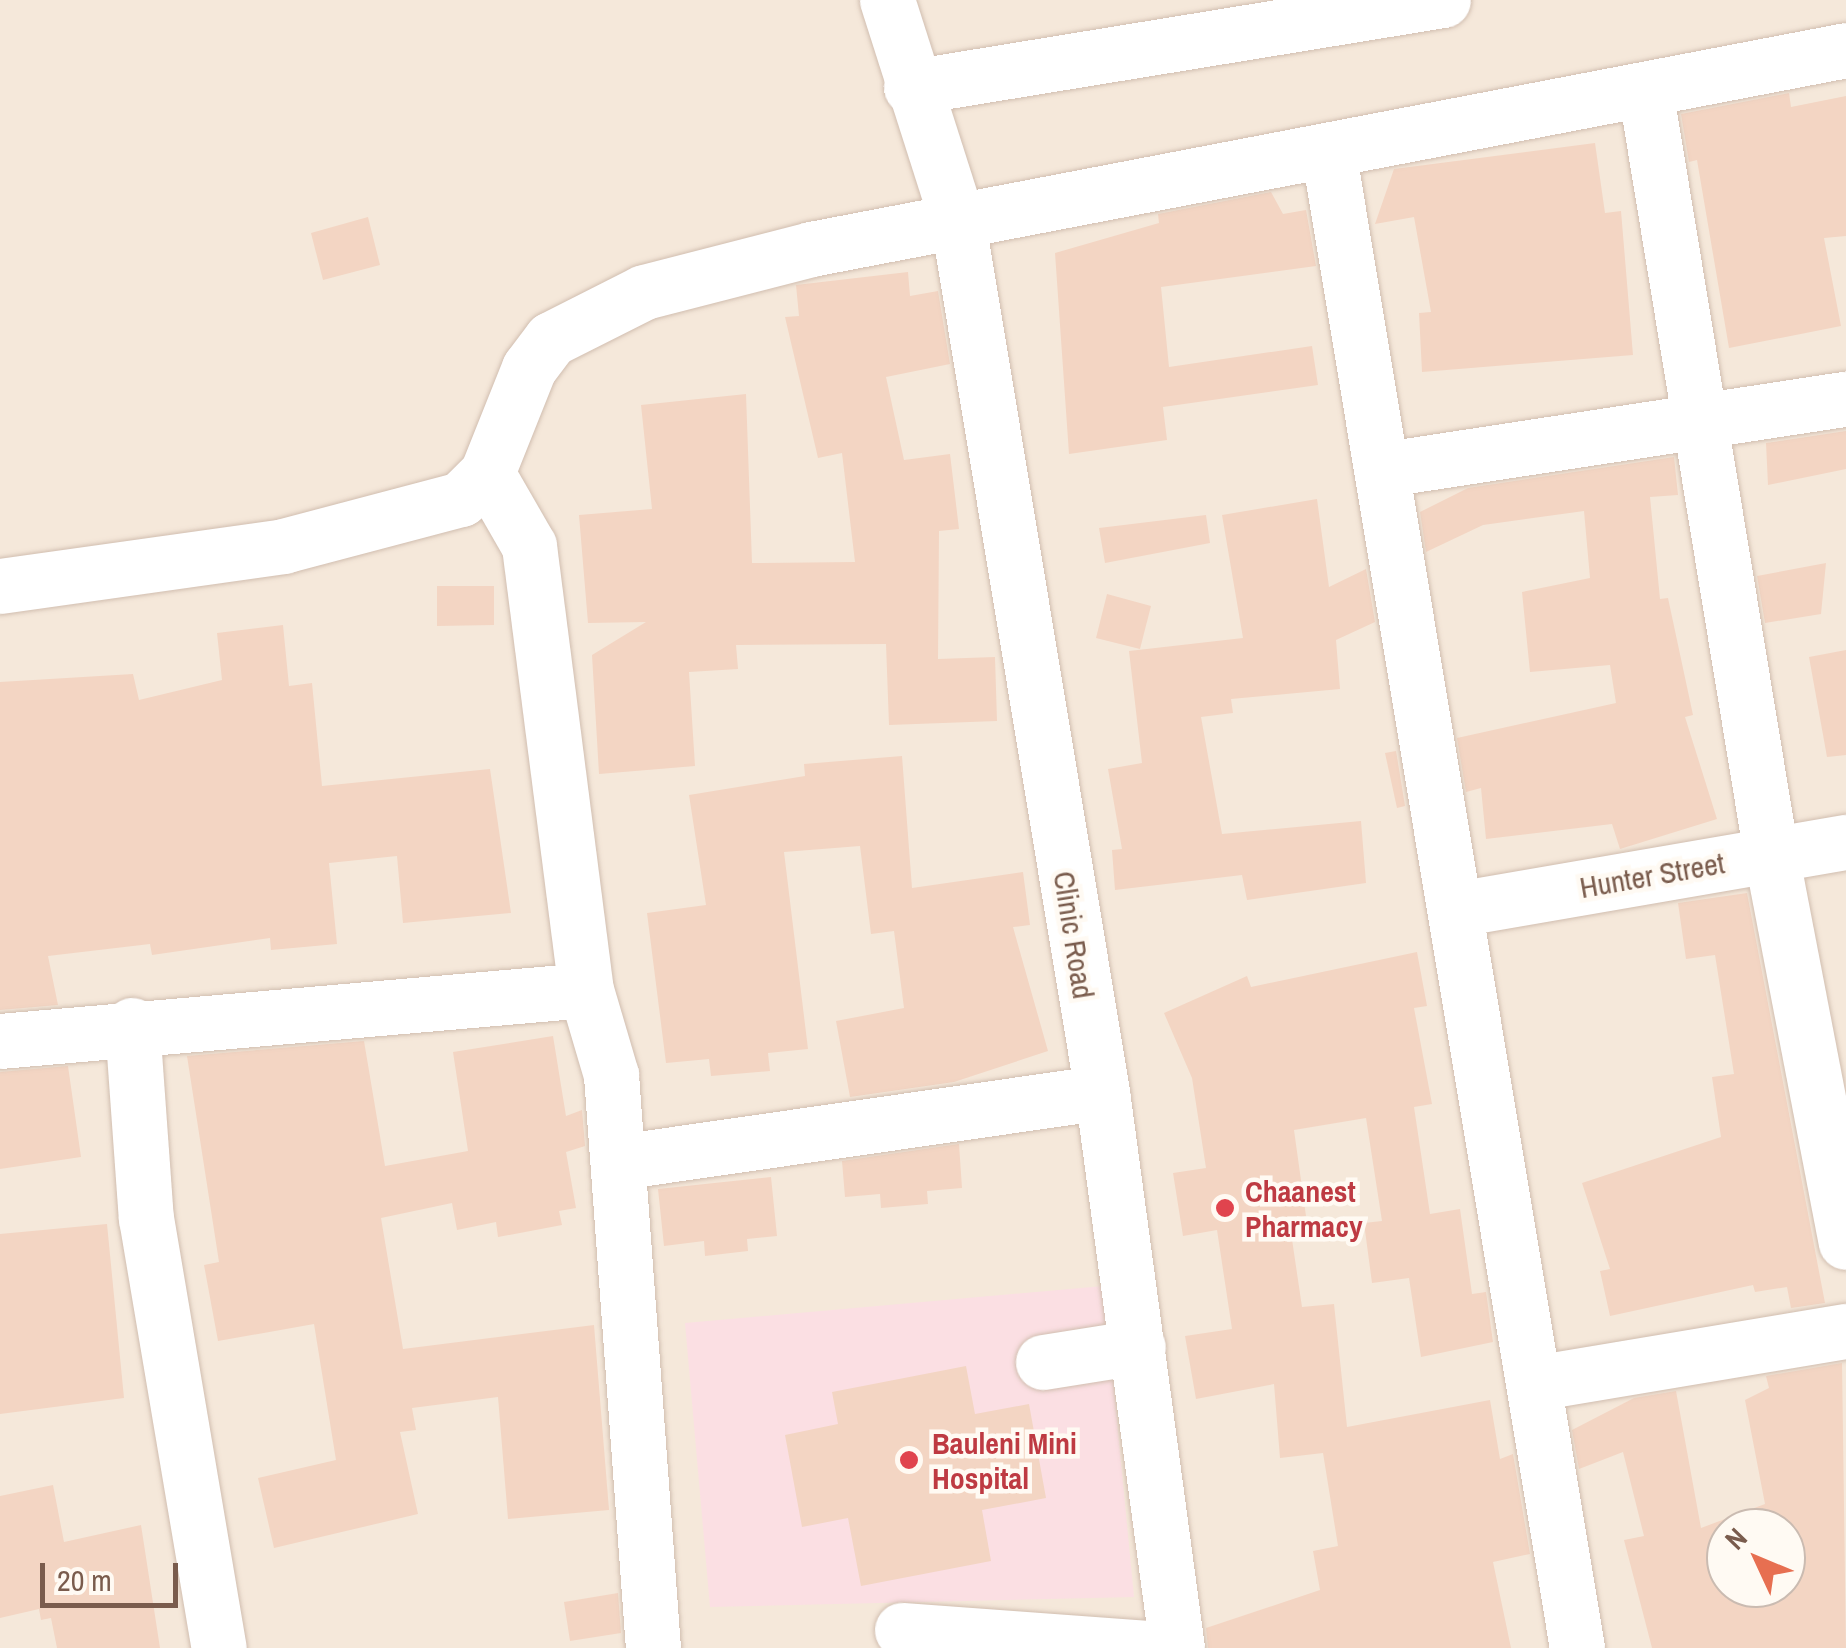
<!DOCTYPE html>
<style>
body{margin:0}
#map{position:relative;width:1846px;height:1648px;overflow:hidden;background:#fdf6ec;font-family:"Archivo Narrow",sans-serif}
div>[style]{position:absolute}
.residential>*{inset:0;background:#f5e8da}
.medical>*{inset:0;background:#fbdfe3}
.building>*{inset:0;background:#f3d5c3}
.roads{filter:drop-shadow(0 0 2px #d1beb0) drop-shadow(0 0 2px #d1beb0)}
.minor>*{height:55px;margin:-27.5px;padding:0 27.5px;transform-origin:27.5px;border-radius:27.5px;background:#fff}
.dots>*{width:28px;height:28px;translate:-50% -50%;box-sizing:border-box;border:5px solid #fffaf3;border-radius:50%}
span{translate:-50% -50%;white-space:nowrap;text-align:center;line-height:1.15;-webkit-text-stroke:9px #fffaf3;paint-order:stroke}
.street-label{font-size:30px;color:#7a5c4d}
.health-label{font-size:30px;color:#be3a42;font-weight:700}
.left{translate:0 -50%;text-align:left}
.north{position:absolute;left:1706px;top:1508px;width:100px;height:100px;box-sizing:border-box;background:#fffaf3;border:2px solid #cabbb1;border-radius:50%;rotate:314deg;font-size:28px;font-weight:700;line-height:40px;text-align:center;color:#7a5c4d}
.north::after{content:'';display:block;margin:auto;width:35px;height:45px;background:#e76f51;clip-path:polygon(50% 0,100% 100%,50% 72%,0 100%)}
.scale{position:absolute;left:40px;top:1563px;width:138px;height:45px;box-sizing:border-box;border:5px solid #7a5c4d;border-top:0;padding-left:12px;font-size:30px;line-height:35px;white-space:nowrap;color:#7a5c4d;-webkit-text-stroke:8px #fffaf3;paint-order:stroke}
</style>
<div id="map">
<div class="residential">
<div style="clip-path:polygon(evenodd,0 0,1846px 0,1846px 1648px,0 1648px,0 0,1726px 1528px,1786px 1528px,1786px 1588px,1726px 1588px,1726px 1528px)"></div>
</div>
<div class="medical">
<div style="clip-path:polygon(1104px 1286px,1134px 1597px,710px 1607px,685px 1323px)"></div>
</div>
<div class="building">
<div style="clip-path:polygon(1789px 93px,1791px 107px,1846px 96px,1846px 236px,1824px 238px,1841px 326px,1729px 348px,1697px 160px,1689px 162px,1681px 114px)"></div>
<div style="clip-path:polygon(1595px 143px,1605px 213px,1621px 211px,1633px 355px,1422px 372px,1419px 313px,1431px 312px,1414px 217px,1375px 224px,1394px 169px)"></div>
<div style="clip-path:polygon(1271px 192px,1283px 214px,1306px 210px,1316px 266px,1161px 287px,1169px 367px,1312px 346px,1318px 385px,1163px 407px,1167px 440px,1069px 454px,1055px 253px,1159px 223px,1158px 214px)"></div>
<div style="clip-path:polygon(368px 217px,380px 265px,323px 280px,311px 233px)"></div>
<div style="clip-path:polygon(908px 272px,910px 296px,938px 291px,950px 364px,886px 377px,904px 460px,950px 454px,959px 529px,939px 531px,938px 659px,995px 657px,997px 721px,889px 725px,886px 644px,736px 645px,738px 669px,689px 672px,695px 766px,599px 774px,592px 655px,646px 622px,588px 623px,579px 515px,652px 509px,641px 405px,746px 394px,752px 563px,855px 562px,842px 453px,818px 458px,785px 317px,799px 316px,796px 285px)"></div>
<div style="clip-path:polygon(1846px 431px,1846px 469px,1768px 485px,1766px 443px)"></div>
<div style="clip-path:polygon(1674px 457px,1678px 495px,1650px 497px,1660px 599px,1668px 598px,1693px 715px,1685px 717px,1717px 819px,1620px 849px,1612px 824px,1486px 839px,1481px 788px,1466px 792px,1457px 738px,1616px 703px,1610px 665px,1530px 672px,1522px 592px,1590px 578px,1584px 511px,1483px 525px,1426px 552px,1420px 512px,1468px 488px)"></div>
<div style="clip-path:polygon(1317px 499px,1329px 587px,1366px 569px,1375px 622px,1336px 640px,1340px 689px,1231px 699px,1233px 713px,1201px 717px,1222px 834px,1361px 821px,1366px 883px,1247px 900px,1242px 875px,1115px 890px,1112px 850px,1122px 849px,1108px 769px,1142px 763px,1129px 651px,1243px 638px,1222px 515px)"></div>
<div style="clip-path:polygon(1206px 515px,1210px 543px,1105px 563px,1099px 528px)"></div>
<div style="clip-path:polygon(1826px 563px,1821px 614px,1765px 623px,1757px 576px)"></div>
<div style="clip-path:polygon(437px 586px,494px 586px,494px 625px,437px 626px)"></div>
<div style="clip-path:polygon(1107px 594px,1151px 606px,1140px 649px,1096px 638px)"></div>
<div style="clip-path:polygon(283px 625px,289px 686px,312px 683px,322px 786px,490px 769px,511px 913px,403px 923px,397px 856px,329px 863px,337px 944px,271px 950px,270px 938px,152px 955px,150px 944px,48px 956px,58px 1005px,0 1010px,0 682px,133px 674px,139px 700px,222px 680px,217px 633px)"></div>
<div style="clip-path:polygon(1846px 650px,1846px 755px,1827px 757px,1809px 657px)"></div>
<div style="clip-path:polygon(1396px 751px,1405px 806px,1397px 808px,1385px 753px)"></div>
<div style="clip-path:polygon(902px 756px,912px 888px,1023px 872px,1030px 925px,1013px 927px,1048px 1051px,954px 1082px,850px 1097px,836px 1021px,904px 1008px,894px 931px,871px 934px,860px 846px,784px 852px,808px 1049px,768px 1053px,770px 1071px,711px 1076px,709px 1059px,666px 1063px,647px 913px,706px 905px,689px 795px,805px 776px,804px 764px)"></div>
<div style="clip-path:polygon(1747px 893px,1825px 1303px,1791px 1308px,1787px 1287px,1755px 1292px,1753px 1285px,1610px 1316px,1600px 1271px,1610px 1269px,1582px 1183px,1721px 1137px,1712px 1077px,1734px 1074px,1715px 955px,1686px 959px,1678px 903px)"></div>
<div style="clip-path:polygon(1417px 952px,1427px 1006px,1414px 1008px,1432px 1104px,1414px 1107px,1430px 1214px,1460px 1209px,1472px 1294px,1486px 1292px,1493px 1342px,1421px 1357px,1409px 1278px,1372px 1283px,1364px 1223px,1382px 1221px,1366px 1118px,1294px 1130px,1306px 1216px,1289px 1219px,1302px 1307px,1334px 1304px,1347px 1427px,1490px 1400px,1500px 1459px,1513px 1454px,1530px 1554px,1493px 1562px,1511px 1648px,1208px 1648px,1206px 1628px,1320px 1590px,1313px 1551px,1338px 1546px,1323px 1453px,1280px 1458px,1274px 1384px,1196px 1399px,1185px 1336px,1232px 1329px,1217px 1230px,1183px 1236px,1173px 1173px,1206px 1168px,1192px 1078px,1164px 1013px,1247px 976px,1251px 987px)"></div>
<div style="clip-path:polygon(553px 1036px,566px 1116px,582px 1110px,585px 1146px,566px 1152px,576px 1208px,559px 1211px,562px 1225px,498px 1237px,496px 1222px,457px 1230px,452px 1203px,381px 1218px,403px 1349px,594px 1325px,609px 1510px,508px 1519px,498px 1397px,412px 1408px,416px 1430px,400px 1432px,418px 1514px,274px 1548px,258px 1478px,336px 1460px,314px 1324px,218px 1341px,204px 1265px,219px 1262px,187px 1056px,364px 1041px,385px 1166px,468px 1151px,453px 1052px)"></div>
<div style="clip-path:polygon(68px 1066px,81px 1157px,0 1169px,0 1072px)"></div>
<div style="clip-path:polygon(959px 1144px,962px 1188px,927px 1191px,928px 1204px,881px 1208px,880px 1194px,845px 1197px,842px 1161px)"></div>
<div style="clip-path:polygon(771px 1177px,777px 1236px,747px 1239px,748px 1251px,705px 1256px,704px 1241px,664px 1246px,658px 1189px)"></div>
<div style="clip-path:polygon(107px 1224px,124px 1398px,0 1414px,0 1234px)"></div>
<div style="clip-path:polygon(evenodd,1842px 1363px,1846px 1648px,1652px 1648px,1624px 1540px,1644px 1536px,1623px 1452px,1579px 1469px,1572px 1430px,1634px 1398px,1676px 1391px,1701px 1528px,1765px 1504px,1745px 1400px,1769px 1388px,1766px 1376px,1842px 1363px,1726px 1528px,1786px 1528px,1786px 1588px,1726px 1588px,1726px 1528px)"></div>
<div style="clip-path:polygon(966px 1366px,975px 1414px,1029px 1404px,1046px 1498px,982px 1510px,991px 1561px,861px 1586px,848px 1518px,802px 1527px,785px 1435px,838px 1424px,832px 1392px)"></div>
<div style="clip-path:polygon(53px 1485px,64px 1542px,141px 1525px,160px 1648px,57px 1648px,51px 1618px,41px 1620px,39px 1609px,0 1618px,0 1496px)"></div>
<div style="clip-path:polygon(618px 1593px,621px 1633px,570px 1641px,564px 1602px)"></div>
</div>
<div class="roads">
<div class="minor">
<div style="left:887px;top:0;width:234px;rotate:72.3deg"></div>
<div style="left:958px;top:223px;width:881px;rotate:80.59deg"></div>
<div style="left:1102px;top:1092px;width:561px;rotate:82.32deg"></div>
<div style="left:911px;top:87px;width:539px;rotate:-9.29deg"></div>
<div style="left:1645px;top:89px;width:775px;rotate:80.65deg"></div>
<div style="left:1771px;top:854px;width:395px;rotate:79.1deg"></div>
<div style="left:1328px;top:150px;width:1519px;rotate:80.56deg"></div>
<div style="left:1386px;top:469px;width:465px;rotate:-8.7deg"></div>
<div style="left:487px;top:473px;width:84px;rotate:60.1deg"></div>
<div style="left:529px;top:546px;width:448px;rotate:82.7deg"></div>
<div style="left:586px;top:990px;width:89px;rotate:73.6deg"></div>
<div style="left:611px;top:1075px;width:575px;rotate:85.81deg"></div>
<div style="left:0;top:586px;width:286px;rotate:-8deg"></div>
<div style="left:283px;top:546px;width:184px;rotate:-14.8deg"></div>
<div style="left:461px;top:499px;width:37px;rotate:-45deg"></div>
<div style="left:487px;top:473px;width:113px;rotate:-68.2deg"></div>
<div style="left:529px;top:368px;width:36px;rotate:-53deg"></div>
<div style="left:551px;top:339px;width:104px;rotate:-26.8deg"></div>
<div style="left:644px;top:292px;width:172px;rotate:-14.4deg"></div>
<div style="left:811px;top:249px;width:1054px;rotate:-10.88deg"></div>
<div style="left:1457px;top:909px;width:395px;rotate:-9.8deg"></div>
<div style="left:132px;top:1025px;width:194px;rotate:85.9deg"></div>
<div style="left:146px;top:1218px;width:436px;rotate:80.4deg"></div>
<div style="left:0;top:1041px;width:588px;rotate:-4.97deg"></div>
<div style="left:618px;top:1162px;width:489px;rotate:-8.2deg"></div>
<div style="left:1043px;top:1362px;width:96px;rotate:-9deg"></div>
<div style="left:1534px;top:1383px;width:316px;rotate:-9.5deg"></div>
<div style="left:902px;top:1630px;width:246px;rotate:4.2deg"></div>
</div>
</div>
<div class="dots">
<div style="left:1225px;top:1208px;background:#e0444e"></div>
<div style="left:909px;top:1460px;background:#e0444e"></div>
</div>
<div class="street-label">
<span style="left:1652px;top:875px;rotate:-10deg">Hunter Street</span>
<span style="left:1074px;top:935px;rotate:81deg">Clinic Road</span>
</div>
<div class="health-label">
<span class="left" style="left:1245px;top:1208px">Chaanest<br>Pharmacy</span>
<span class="left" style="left:932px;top:1460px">Bauleni Mini<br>Hospital</span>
</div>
<div class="north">N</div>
<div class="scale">20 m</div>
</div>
